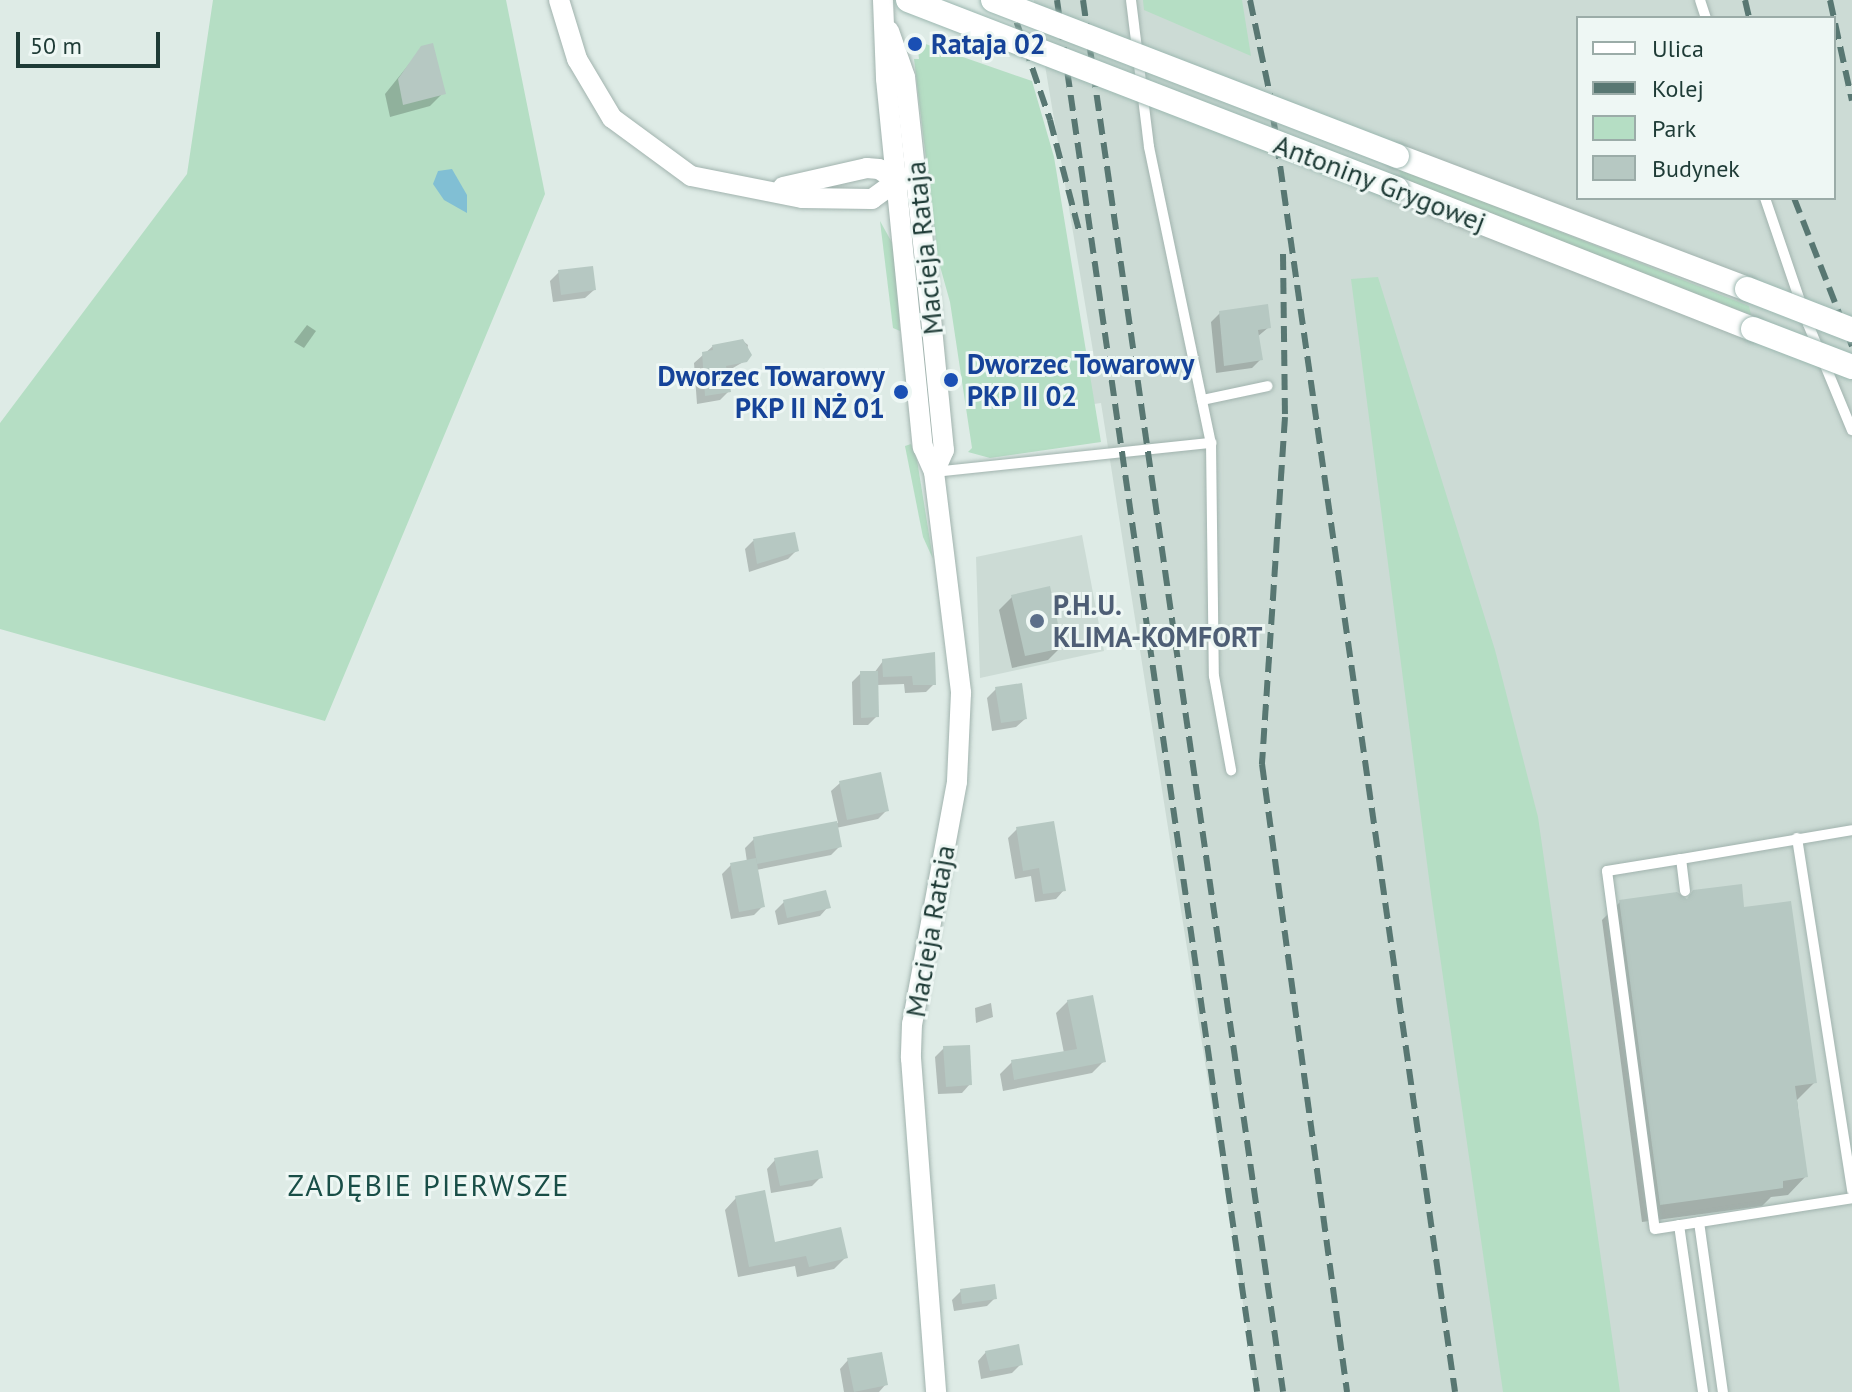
<!DOCTYPE html>
<meta charset="utf-8">
<style>
body{margin:0}
#map{position:relative;width:1852px;height:1392px;overflow:hidden;background:#deebe6;font-family:"PT Sans",sans-serif}
div>[style]{position:absolute}
.built>*{inset:0;background:#ccdbd5}
.green>*{inset:0;background:#b5dec4}
.water>*{inset:0;background:#81bfd4}
.shadow>*{inset:0;background:#0003}
.building>*{inset:0;background:#b6c8c2}
.roads{filter:drop-shadow(0 0 2px #a1b3ae) drop-shadow(0 0 2px #a1b3ae)}
.lane>*{height:10px;margin:-5px;padding:0 5px;transform-origin:5px;border-radius:5px;background:#fff}
.street>*{height:20px;margin:-10px;padding:0 10px;transform-origin:10px;border-radius:10px;background:#fff}
.secondary>*{height:24px;margin:-12px;padding:0 12px;transform-origin:12px;border-radius:12px;background:#fff}
.rail>*{height:6px;margin-top:-3px;transform-origin:0;background:repeating-linear-gradient(90deg,#587772 0 16px,transparent 0 24px)}
.bridges{filter:drop-shadow(0 0 2px #9cb7b0) drop-shadow(0 0 2px #9cb7b0)}
.secondary-bridge>*{height:24px;margin:-12px;padding:0 12px;transform-origin:12px;border-radius:12px;background:#fff}
.dots>*{width:22px;height:22px;translate:-50% -50%;box-sizing:border-box;border:4px solid #eef7f4;border-radius:50%}
span{translate:-50% -50%;white-space:nowrap;text-align:center;line-height:1.15;-webkit-text-stroke:6px #eef7f4;paint-order:stroke}
.transit-label{font-size:28px;color:#164399;font-weight:700}
.left{translate:0 -50%;text-align:left}
.right{translate:-100% -50%;text-align:right}
.street-label{font-size:28px;color:#1e3b36}
.service-label{font-size:28px;color:#4e5e75;font-weight:700}
.neighbourhood-label{font-size:30px;color:#194e47;letter-spacing:2px}
.legend{position:absolute;left:1576px;top:16px;width:260px;height:184px;box-sizing:border-box;background:#eef7f4;border:2px solid #9baca8;margin:0;padding:10px 14px;list-style:none;font-size:24px;color:#1e3b36}
.legend li{display:flex;align-items:center;gap:16px;height:40px}
.legend b{width:40px;border:2px solid #9baca8}
.scale{position:absolute;left:16px;top:32px;width:144px;height:36px;box-sizing:border-box;border:4px solid #1e3b36;border-top:0;padding-left:10px;font-size:24px;line-height:28px;white-space:nowrap;color:#1e3b36;-webkit-text-stroke:6px #eef7f4;paint-order:stroke}
</style>
<div id="map">
<div class="built">
<div style="clip-path:polygon(evenodd,1034px 0,1852px 0,1852px 1392px,1257px 1392px,1101px 403px,1059px 409px,1054px 382px,1097px 375px,1034px 0,1578px 18px,1834px 18px,1834px 198px,1578px 198px,1578px 18px)"></div>
<div style="clip-path:polygon(1082px 535px,1104px 651px,980px 678px,976px 557px)"></div>
</div>
<div class="green">
<div style="clip-path:polygon(213px 0,506px 0,545px 194px,325px 721px,0 629px,0 423px,187px 174px)"></div>
<div style="clip-path:polygon(1143px 0,1242px 0,1251px 56px,1144px 10px)"></div>
<div style="clip-path:polygon(917px 41px,1032px 81px,1054px 157px,1101px 442px,990px 458px,968px 452px,972px 448px,950px 302px,938px 259px,914px 59px,919px 59px)"></div>
<div style="clip-path:polygon(1398px 168px,1749px 306px,1751px 315px,1402px 180px)"></div>
<div style="clip-path:polygon(880px 221px,895px 248px,900px 331px,893px 328px)"></div>
<div style="clip-path:polygon(1378px 277px,1495px 650px,1538px 817px,1620px 1392px,1503px 1392px,1431px 894px,1351px 279px)"></div>
<div style="clip-path:polygon(911px 444px,917px 460px,933px 559px,923px 537px,905px 446px)"></div>
</div>
<div class="water">
<div style="clip-path:polygon(452px 169px,467px 195px,467px 213px,444px 200px,433px 184px,438px 171px)"></div>
</div>
<div class="shadow">
<div style="clip-path:polygon(422px 48px,443px 93px,430px 106px,390px 117px,385px 94px)"></div>
<div style="clip-path:polygon(559px 272px,594px 290px,585px 298px,553px 302px,550px 281px)"></div>
<div style="clip-path:polygon(1220px 313px,1269px 327px,1257px 337px,1261px 359px,1252px 368px,1216px 373px,1211px 322px)"></div>
<div style="clip-path:polygon(307px 325px,316px 331px,304px 348px,294px 342px)"></div>
<div style="clip-path:polygon(743px 341px,748px 345px,745px 361px,726px 372px,729px 391px,720px 400px,697px 404px,694px 363px,713px 346px)"></div>
<div style="clip-path:polygon(753px 541px,797px 550px,788px 559px,749px 572px,745px 549px)"></div>
<div style="clip-path:polygon(1012px 597px,1061px 647px,1048px 660px,1012px 668px,999px 610px)"></div>
<div style="clip-path:polygon(883px 661px,934px 684px,926px 692px,905px 693px,904px 684px,877px 685px,877px 716px,868px 725px,853px 725px,852px 682px,861px 673px,874px 673px)"></div>
<div style="clip-path:polygon(996px 689px,1025px 719px,1016px 727px,992px 731px,987px 698px)"></div>
<div style="clip-path:polygon(840px 783px,887px 810px,878px 819px,836px 828px,840px 846px,831px 855px,756px 870px,763px 906px,754px 915px,731px 919px,722px 874px,731px 865px,747px 862px,745px 848px,754px 839px,838px 823px,831px 791px)"></div>
<div style="clip-path:polygon(1017px 829px,1064px 890px,1056px 899px,1035px 902px,1031px 876px,1015px 879px,1008px 838px)"></div>
<div style="clip-path:polygon(1686px 900px,1742px 910px,1815px 1082px,1797px 1100px,1806px 1176px,1788px 1195px,1771px 1197px,1762px 1206px,1642px 1222px,1602px 920px,1620px 902px)"></div>
<div style="clip-path:polygon(784px 902px,828px 907px,820px 916px,778px 925px,775px 911px)"></div>
<div style="clip-path:polygon(1068px 1001px,1104px 1061px,1092px 1073px,1003px 1091px,1000px 1074px,1012px 1062px,1064px 1053px,1056px 1013px)"></div>
<div style="clip-path:polygon(991px 1003px,993px 1017px,976px 1023px,975px 1008px)"></div>
<div style="clip-path:polygon(944px 1048px,970px 1084px,962px 1093px,938px 1094px,935px 1057px)"></div>
<div style="clip-path:polygon(775px 1160px,821px 1177px,812px 1186px,771px 1193px,767px 1169px)"></div>
<div style="clip-path:polygon(736px 1198px,774px 1244px,846px 1257px,834px 1269px,797px 1277px,795px 1266px,738px 1277px,725px 1210px)"></div>
<div style="clip-path:polygon(961px 1291px,995px 1298px,987px 1306px,954px 1311px,952px 1300px)"></div>
<div style="clip-path:polygon(986px 1352px,1021px 1364px,1012px 1373px,981px 1379px,978px 1361px)"></div>
<div style="clip-path:polygon(848px 1360px,886px 1384px,879px 1392px,844px 1392px,840px 1369px)"></div>
</div>
<div class="building">
<div style="clip-path:polygon(433px 43px,446px 94px,403px 105px,398px 79px,421px 46px)"></div>
<div style="clip-path:polygon(593px 266px,596px 290px,561px 295px,558px 270px)"></div>
<div style="clip-path:polygon(1268px 304px,1271px 328px,1258px 330px,1263px 360px,1224px 366px,1219px 311px)"></div>
<div style="clip-path:polygon(743px 339px,752px 355px,747px 362px,726px 366px,731px 392px,705px 396px,702px 352px,713px 350px,712px 345px)"></div>
<div style="clip-path:polygon(795px 532px,799px 551px,757px 564px,753px 539px)"></div>
<div style="clip-path:polygon(1050px 586px,1063px 648px,1025px 656px,1011px 595px)"></div>
<div style="clip-path:polygon(935px 652px,936px 685px,913px 685px,912px 676px,883px 677px,882px 659px)"></div>
<div style="clip-path:polygon(860px 671px,878px 671px,879px 717px,861px 718px)"></div>
<div style="clip-path:polygon(1022px 683px,1027px 719px,1001px 723px,995px 687px)"></div>
<div style="clip-path:polygon(881px 772px,889px 811px,847px 820px,839px 781px)"></div>
<div style="clip-path:polygon(837px 821px,842px 847px,757px 864px,753px 837px)"></div>
<div style="clip-path:polygon(1054px 821px,1066px 891px,1043px 894px,1039px 868px,1023px 871px,1016px 827px)"></div>
<div style="clip-path:polygon(756px 858px,765px 907px,739px 912px,730px 863px)"></div>
<div style="clip-path:polygon(1742px 884px,1744px 907px,1791px 901px,1817px 1083px,1795px 1086px,1808px 1177px,1783px 1181px,1783px 1188px,1660px 1205px,1619px 900px,1677px 892px,1687px 899px,1693px 890px)"></div>
<div style="clip-path:polygon(826px 890px,831px 908px,787px 918px,783px 900px)"></div>
<div style="clip-path:polygon(1093px 995px,1106px 1062px,1014px 1080px,1011px 1060px,1077px 1049px,1067px 1000px)"></div>
<div style="clip-path:polygon(970px 1045px,972px 1085px,946px 1087px,943px 1046px)"></div>
<div style="clip-path:polygon(818px 1150px,823px 1178px,780px 1186px,774px 1158px)"></div>
<div style="clip-path:polygon(765px 1190px,775px 1242px,841px 1227px,848px 1258px,809px 1267px,806px 1256px,749px 1267px,735px 1196px)"></div>
<div style="clip-path:polygon(995px 1284px,997px 1299px,962px 1304px,960px 1289px)"></div>
<div style="clip-path:polygon(1019px 1344px,1023px 1365px,990px 1371px,985px 1351px)"></div>
<div style="clip-path:polygon(882px 1352px,888px 1385px,854px 1392px,847px 1358px)"></div>
</div>
<div class="roads">
<div class="lane">
<div style="left:1131px;top:0;width:148px;rotate:83deg"></div>
<div style="left:1149px;top:147px;width:302px;rotate:78.2deg"></div>
<div style="left:1700px;top:0;width:19px;rotate:72deg"></div>
<div style="left:1765px;top:198px;width:133px;rotate:71.2deg"></div>
<div style="left:1808px;top:324px;width:115px;rotate:67.5deg"></div>
<div style="left:1202px;top:400px;width:67px;rotate:-12deg"></div>
<div style="left:934px;top:472px;width:279px;rotate:-6deg"></div>
<div style="left:1211px;top:443px;width:233px;rotate:89.3deg"></div>
<div style="left:1214px;top:676px;width:96px;rotate:79.7deg"></div>
<div style="left:1797px;top:838px;width:357px;rotate:81.1deg"></div>
<div style="left:1681px;top:859px;width:75px;rotate:170.8deg"></div>
<div style="left:1607px;top:871px;width:361px;rotate:82.4deg"></div>
<div style="left:1655px;top:1229px;width:199px;rotate:-8.9deg"></div>
<div style="left:1685px;top:891px;width:32px;rotate:-97deg"></div>
<div style="left:1681px;top:859px;width:173px;rotate:-9.6deg"></div>
<div style="left:1699px;top:1222px;width:172px;rotate:82deg"></div>
<div style="left:1679px;top:1225px;width:169px;rotate:81.8deg"></div>
</div>
<div class="street">
<div style="left:559px;top:0;width:62px;rotate:73deg"></div>
<div style="left:577px;top:59px;width:69px;rotate:59.3deg"></div>
<div style="left:612px;top:118px;width:98px;rotate:36.3deg"></div>
<div style="left:691px;top:176px;width:113px;rotate:11.2deg"></div>
<div style="left:802px;top:198px;width:70px;rotate:0.8deg"></div>
<div style="left:872px;top:199px;width:31px;rotate:-36deg"></div>
<div style="left:897px;top:181px;width:20px;rotate:-9deg"></div>
<div style="left:883px;top:0;width:79px;rotate:87.8deg"></div>
<div style="left:886px;top:79px;width:370px;rotate:84.3deg"></div>
<div style="left:923px;top:447px;width:27px;rotate:66deg"></div>
<div style="left:934px;top:472px;width:223px;rotate:83deg"></div>
<div style="left:961px;top:693px;width:89px;rotate:92.6deg"></div>
<div style="left:957px;top:782px;width:246px;rotate:100.5deg"></div>
<div style="left:912px;top:1024px;width:34px;rotate:92deg"></div>
<div style="left:911px;top:1058px;width:335px;rotate:85.7deg"></div>
<div style="left:889px;top:31px;width:49px;rotate:70.8deg"></div>
<div style="left:905px;top:77px;width:242px;rotate:83.8deg"></div>
<div style="left:931px;top:318px;width:133px;rotate:84.4deg"></div>
<div style="left:944px;top:450px;width:24px;rotate:114deg"></div>
<div style="left:783px;top:187px;width:86px;rotate:-12.7deg"></div>
<div style="left:867px;top:168px;width:12px;rotate:5deg"></div>
<div style="left:879px;top:169px;width:22px;rotate:34deg"></div>
</div>
<div class="secondary">
<div style="left:1397px;top:156px;width:374px;rotate:20.8deg"></div>
<div style="left:1397px;top:189px;width:383px;rotate:21.5deg"></div>
</div>
</div>
<div class="rail">
<div style="left:1009px;top:0;width:127px;rotate:71.1deg"></div>
<div style="left:1050px;top:120px;width:118px;rotate:75.3deg"></div>
<div style="left:1057px;top:0;width:1406px;rotate:81.82deg"></div>
<div style="left:1083px;top:0;width:1406px;rotate:81.82deg"></div>
<div style="left:1250px;top:0;width:97px;rotate:78.1deg"></div>
<div style="left:1270px;top:95px;width:1310px;rotate:81.88deg"></div>
<div style="left:1745px;top:0;width:18px;rotate:77deg"></div>
<div style="left:1830px;top:0;width:103px;rotate:77.7deg"></div>
<div style="left:1794px;top:198px;width:159px;rotate:68.6deg"></div>
<div style="left:1283px;top:254px;width:163px;rotate:89.3deg"></div>
<div style="left:1285px;top:417px;width:348px;rotate:93.8deg"></div>
<div style="left:1262px;top:764px;width:634px;rotate:82.29deg"></div>
</div>
<div class="bridges">
<div class="secondary-bridge">
<div style="left:908px;top:0;width:524px;rotate:21.13deg"></div>
<div style="left:993px;top:0;width:433px;rotate:21.1deg"></div>
<div style="left:1747px;top:289px;width:113px;rotate:21.3deg"></div>
<div style="left:1753px;top:329px;width:106px;rotate:21deg"></div>
</div>
</div>
<div class="dots">
<div style="left:915px;top:44px;background:#1a4fb4"></div>
<div style="left:951px;top:380px;background:#1a4fb4"></div>
<div style="left:901px;top:392px;background:#1a4fb4"></div>
<div style="left:1037px;top:621px;background:#5c6f8a"></div>
</div>
<div class="transit-label">
<span class="left" style="left:931px;top:44px">Rataja 02</span>
<span class="left" style="left:967px;top:380px">Dworzec Towarowy<br>PKP II 02</span>
<span class="right" style="left:885px;top:392px">Dworzec Towarowy<br>PKP II NŻ 01</span>
</div>
<div class="street-label">
<span style="left:1380px;top:183px;rotate:21deg">Antoniny Grygowej</span>
<span style="left:924px;top:248px;rotate:-96deg">Macieja Rataja</span>
<span style="left:930px;top:931px;rotate:-80deg">Macieja Rataja</span>
</div>
<div class="service-label">
<span class="left" style="left:1053px;top:621px">P.H.U.<br>KLIMA-KOMFORT</span>
</div>
<div class="neighbourhood-label">
<span style="left:429px;top:1185px">ZADĘBIE PIERWSZE</span>
</div>
<ul class="legend">
<li><b style="height:10px;background:#fff"></b>Ulica</li>
<li><b style="height:10px;background:#587772"></b>Kolej</li>
<li><b style="height:22px;background:#b5dec4"></b>Park</li>
<li><b style="height:22px;background:#b6c8c2"></b>Budynek</li>
</ul>
<div class="scale">50 m</div>
</div>
